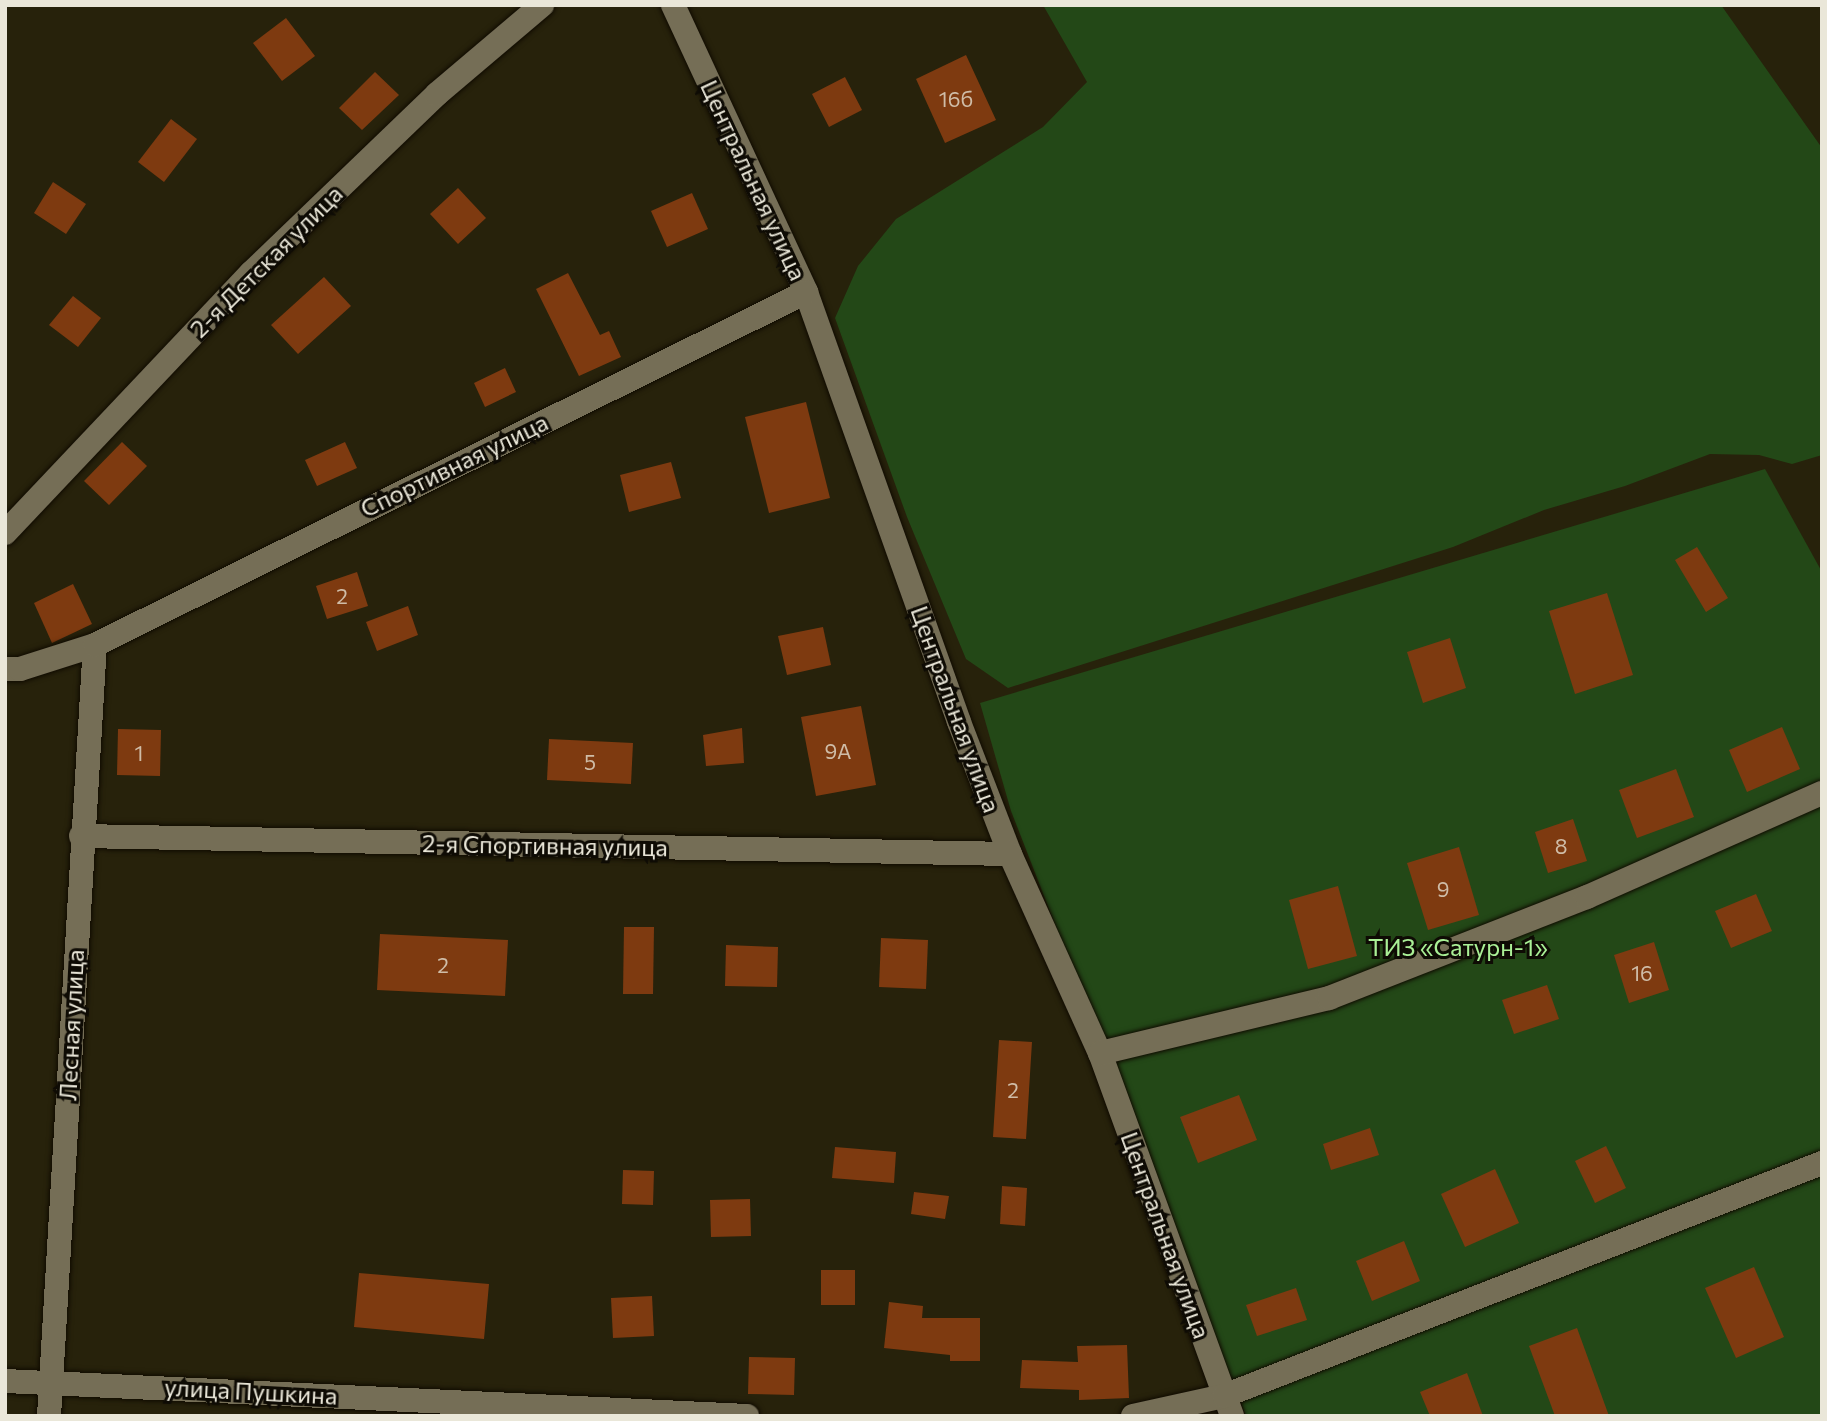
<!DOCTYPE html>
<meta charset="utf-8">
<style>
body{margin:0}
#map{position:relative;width:1827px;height:1421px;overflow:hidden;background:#27220b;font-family:Commissioner,sans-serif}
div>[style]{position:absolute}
.green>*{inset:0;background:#234817}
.building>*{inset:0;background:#7e3a10}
.roads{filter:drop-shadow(0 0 2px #100b00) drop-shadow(0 0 2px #100b00)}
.minor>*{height:24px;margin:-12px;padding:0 12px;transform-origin:12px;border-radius:12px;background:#756e56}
span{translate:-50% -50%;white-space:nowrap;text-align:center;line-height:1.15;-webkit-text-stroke:6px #0e0b04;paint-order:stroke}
.number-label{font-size:21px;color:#cfbca7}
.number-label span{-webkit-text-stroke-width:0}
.street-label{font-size:24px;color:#eae7d9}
.park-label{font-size:24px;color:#aaf096}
.frame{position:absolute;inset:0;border:7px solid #eae7d9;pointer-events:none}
</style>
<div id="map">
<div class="green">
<div style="clip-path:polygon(1043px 5px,1721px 5px,1822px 148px,1822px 455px,1792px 464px,1759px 455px,1710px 454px,1625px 486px,1544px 510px,1453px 547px,1008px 688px,966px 659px,907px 517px,835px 318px,858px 266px,896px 219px,1043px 127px,1087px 82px)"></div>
<div style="clip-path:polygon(1765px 469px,1822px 572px,1822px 1416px,1246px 1416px,1011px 811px,980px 703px)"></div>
</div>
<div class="building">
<div style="clip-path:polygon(286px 18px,315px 56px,282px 81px,253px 43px)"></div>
<div style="clip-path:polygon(966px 55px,996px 120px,945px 143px,916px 79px)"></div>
<div style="clip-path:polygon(375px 72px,399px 95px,362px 130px,339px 108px)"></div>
<div style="clip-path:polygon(845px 77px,862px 110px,829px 127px,812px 94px)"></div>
<div style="clip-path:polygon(171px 119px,197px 139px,164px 182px,138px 162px)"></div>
<div style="clip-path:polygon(53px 182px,86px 204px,66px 234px,34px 213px)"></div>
<div style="clip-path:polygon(458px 188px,486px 218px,458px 244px,430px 214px)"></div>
<div style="clip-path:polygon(692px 193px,708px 229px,667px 247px,651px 211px)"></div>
<div style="clip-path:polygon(568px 273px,600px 335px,609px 331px,621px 357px,579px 376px,536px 289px)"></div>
<div style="clip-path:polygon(324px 277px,351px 306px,298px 354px,271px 325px)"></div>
<div style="clip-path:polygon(73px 296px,101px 318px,78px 347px,49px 325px)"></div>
<div style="clip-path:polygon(505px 368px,516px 392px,485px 407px,474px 383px)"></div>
<div style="clip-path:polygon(806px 402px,830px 498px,769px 513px,745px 417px)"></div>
<div style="clip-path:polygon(122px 442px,147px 466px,109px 505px,84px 481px)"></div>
<div style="clip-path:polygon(345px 442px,357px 468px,317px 486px,305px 460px)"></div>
<div style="clip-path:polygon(671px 462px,681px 498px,629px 512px,620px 475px)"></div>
<div style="clip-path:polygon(1697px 547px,1728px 598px,1706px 612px,1675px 560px)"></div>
<div style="clip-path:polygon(357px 572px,368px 606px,327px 619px,316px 586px)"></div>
<div style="clip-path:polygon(73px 584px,92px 624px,52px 643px,34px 603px)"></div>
<div style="clip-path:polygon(1607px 593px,1633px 675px,1575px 694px,1549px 611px)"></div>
<div style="clip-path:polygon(408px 606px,418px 635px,377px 651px,366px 622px)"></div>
<div style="clip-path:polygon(823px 627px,831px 665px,787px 675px,778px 636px)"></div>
<div style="clip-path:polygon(1450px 638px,1466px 688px,1423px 703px,1407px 652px)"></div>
<div style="clip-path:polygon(861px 706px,876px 785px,816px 796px,801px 717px)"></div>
<div style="clip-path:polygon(1782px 727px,1800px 769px,1747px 792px,1729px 750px)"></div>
<div style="clip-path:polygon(742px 728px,744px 763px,706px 766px,703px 735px)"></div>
<div style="clip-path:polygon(118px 729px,161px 730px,160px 776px,117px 775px)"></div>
<div style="clip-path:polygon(549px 739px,633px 743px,631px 784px,547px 780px)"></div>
<div style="clip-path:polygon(1676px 769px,1694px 817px,1637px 838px,1619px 790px)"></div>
<div style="clip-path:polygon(1573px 819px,1587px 861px,1548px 873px,1535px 832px)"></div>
<div style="clip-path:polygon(1459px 847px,1479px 915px,1428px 930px,1407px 863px)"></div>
<div style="clip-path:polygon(1338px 886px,1357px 956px,1308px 969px,1289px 900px)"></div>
<div style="clip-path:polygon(1756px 894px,1772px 931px,1731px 948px,1715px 911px)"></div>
<div style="clip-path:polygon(624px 927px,654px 927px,653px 994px,623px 994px)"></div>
<div style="clip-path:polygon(380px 934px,508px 940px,505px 996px,377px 990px)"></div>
<div style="clip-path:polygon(881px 938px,928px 940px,926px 989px,879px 987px)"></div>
<div style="clip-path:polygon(1654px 942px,1669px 990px,1629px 1003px,1614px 955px)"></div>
<div style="clip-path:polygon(726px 945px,778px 947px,777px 987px,725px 986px)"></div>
<div style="clip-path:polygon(1547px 985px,1559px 1019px,1514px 1034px,1502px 1000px)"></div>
<div style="clip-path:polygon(999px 1040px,1032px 1042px,1026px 1139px,993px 1137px)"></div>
<div style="clip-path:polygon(1239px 1095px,1257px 1140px,1198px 1163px,1180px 1117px)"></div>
<div style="clip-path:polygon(1370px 1128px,1379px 1155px,1331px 1170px,1323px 1144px)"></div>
<div style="clip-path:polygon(1606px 1146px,1626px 1188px,1595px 1203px,1575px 1161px)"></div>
<div style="clip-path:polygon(835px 1147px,896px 1152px,894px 1183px,832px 1178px)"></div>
<div style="clip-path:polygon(1495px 1169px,1519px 1223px,1465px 1247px,1441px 1194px)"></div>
<div style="clip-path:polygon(623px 1170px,654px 1171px,653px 1205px,622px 1204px)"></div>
<div style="clip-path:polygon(1002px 1186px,1027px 1188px,1025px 1226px,1000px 1224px)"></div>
<div style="clip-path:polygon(914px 1192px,949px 1196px,945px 1219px,911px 1214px)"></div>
<div style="clip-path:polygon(750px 1199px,751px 1236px,711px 1237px,710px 1200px)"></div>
<div style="clip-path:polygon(1404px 1241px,1420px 1281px,1372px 1301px,1356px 1261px)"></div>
<div style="clip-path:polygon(1754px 1267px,1784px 1337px,1736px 1358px,1705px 1288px)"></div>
<div style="clip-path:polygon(821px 1270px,855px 1270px,855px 1305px,821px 1305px)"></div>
<div style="clip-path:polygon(359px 1273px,489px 1284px,484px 1339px,354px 1327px)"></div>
<div style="clip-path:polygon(1296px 1288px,1307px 1320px,1257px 1336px,1246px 1305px)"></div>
<div style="clip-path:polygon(652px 1296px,654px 1336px,613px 1338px,611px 1298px)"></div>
<div style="clip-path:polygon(889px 1302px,923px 1306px,922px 1318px,980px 1318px,980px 1361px,950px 1361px,950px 1355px,884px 1348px)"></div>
<div style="clip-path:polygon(1577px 1328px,1609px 1416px,1555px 1416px,1529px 1346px)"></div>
<div style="clip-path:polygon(1127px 1345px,1129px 1398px,1079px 1400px,1079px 1390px,1020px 1388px,1022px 1360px,1078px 1362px,1077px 1346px)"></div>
<div style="clip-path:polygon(749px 1357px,795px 1358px,794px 1395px,748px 1394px)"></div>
<div style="clip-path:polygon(1467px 1373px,1483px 1416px,1430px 1416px,1420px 1392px)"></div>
</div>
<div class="roads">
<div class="minor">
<div style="left:673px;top:5px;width:316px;rotate:65.1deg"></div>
<div style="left:806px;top:292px;width:456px;rotate:70.4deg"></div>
<div style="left:959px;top:722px;width:142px;rotate:68.9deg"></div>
<div style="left:1010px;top:854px;width:218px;rotate:65.7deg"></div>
<div style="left:1100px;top:1053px;width:386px;rotate:70deg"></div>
<div style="left:5px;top:533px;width:358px;rotate:-46.6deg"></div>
<div style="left:251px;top:273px;width:258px;rotate:-43.9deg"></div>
<div style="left:437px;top:94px;width:138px;rotate:-40.3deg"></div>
<div style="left:5px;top:669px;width:15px"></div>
<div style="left:20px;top:669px;width:79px;rotate:-17.7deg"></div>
<div style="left:81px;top:836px;width:929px;rotate:1.11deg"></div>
<div style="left:1100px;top:1053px;width:236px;rotate:-13.5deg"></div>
<div style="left:1329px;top:998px;width:277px;rotate:-21.4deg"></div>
<div style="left:1587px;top:897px;width:257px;rotate:-23.9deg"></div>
<div style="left:5px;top:1381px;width:743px;rotate:2.7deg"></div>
<div style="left:49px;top:1416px;width:772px;rotate:-86.59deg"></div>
<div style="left:95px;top:645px;width:794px;rotate:-26.4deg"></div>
<div style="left:1133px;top:1416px;width:93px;rotate:-12.4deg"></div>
<div style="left:1224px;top:1396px;width:642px;rotate:-21.29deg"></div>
</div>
</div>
<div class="number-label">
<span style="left:956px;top:99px">16б</span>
<span style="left:342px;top:596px">2</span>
<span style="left:838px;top:751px">9А</span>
<span style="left:139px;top:753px">1</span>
<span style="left:590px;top:762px">5</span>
<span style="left:1561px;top:846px">8</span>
<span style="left:1443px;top:889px">9</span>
<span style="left:443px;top:965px">2</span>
<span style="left:1642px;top:973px">16</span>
<span style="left:1013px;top:1090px">2</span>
</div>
<div class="street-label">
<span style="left:754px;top:180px;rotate:65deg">Центральная улица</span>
<span style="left:266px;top:261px;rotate:-45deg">2-я Детская улица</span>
<span style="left:454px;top:465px;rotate:-26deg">Спортивная улица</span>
<span style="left:956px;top:709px;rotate:70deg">Центральная улица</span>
<span style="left:545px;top:845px;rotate:1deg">2-я Спортивная улица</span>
<span style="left:71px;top:1025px;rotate:-87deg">Лесная улица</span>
<span style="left:1166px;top:1235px;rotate:70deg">Центральная улица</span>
<span style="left:251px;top:1391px;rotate:3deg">улица Пушкина</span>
</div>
<div class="park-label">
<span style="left:1458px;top:947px">ТИЗ «Сатурн-1»</span>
</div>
<div class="frame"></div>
</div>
